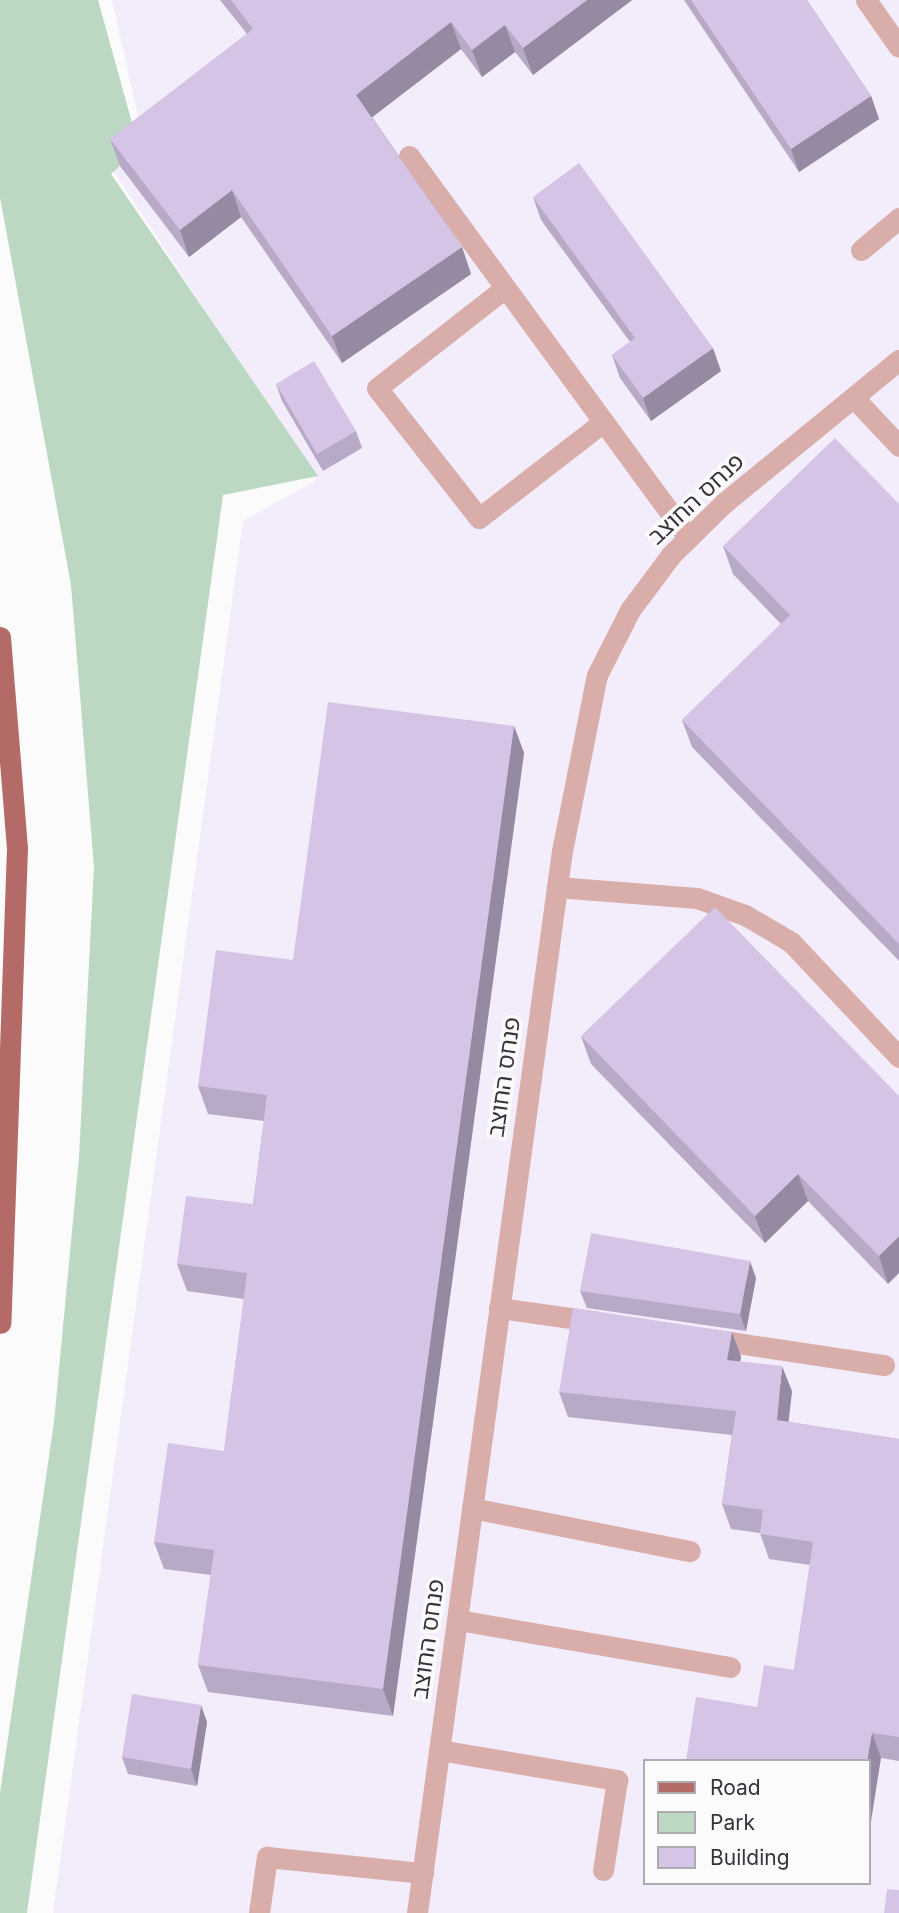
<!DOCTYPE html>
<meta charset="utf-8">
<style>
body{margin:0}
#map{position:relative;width:899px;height:1913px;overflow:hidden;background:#fbfbfb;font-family:Inter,"Noto Sans Hebrew",sans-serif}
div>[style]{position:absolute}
.built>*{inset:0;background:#f3ecfa}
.green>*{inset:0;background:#bcd8c3}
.minor>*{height:21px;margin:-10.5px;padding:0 10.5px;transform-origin:10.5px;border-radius:10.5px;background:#d8adaa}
.major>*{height:21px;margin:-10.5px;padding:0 10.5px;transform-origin:10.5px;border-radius:10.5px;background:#b46a67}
.wall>*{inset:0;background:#b8a9c7}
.shaded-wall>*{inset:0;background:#9689a2}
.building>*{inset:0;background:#d6c4e7}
span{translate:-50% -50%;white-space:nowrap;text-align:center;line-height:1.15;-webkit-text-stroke:7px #fbfbfb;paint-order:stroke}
.street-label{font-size:23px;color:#38323d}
.legend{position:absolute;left:643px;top:1759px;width:228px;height:126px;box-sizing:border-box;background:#fbfbfb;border:2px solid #adabaf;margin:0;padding:9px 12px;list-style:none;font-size:21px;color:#38323d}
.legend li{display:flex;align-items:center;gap:14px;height:35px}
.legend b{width:35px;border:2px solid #adabaf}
</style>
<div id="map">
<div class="built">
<div style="clip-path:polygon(evenodd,112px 0,899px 0,899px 1913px,53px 1913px,243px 521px,317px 480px,114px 172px,143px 139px,112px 0,645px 1761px,869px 1761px,869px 1883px,645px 1883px,645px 1761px)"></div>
</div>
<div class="green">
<div style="clip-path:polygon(0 0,98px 0,139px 148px,111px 174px,318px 476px,223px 495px,27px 1913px,0 1913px,0 1793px,54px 1422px,79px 1157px,94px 867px,71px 585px,0 197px)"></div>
</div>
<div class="minor">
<div style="left:866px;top:0;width:57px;rotate:54.9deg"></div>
<div style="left:409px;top:156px;width:472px;rotate:53.8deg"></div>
<div style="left:861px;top:250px;width:50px;rotate:-40.1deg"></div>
<div style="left:505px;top:288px;width:162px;rotate:142deg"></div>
<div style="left:377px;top:388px;width:165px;rotate:51.9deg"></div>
<div style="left:479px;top:518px;width:157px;rotate:-37.7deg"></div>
<div style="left:854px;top:398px;width:66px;rotate:46.8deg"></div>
<div style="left:557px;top:887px;width:140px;rotate:4.5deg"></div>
<div style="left:697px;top:898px;width:51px;rotate:19.5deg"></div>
<div style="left:745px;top:915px;width:53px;rotate:30.4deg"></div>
<div style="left:791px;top:942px;width:158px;rotate:46.8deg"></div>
<div style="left:499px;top:1308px;width:100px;rotate:8deg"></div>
<div style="left:710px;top:1339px;width:176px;rotate:8.5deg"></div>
<div style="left:472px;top:1508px;width:222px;rotate:11.2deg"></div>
<div style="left:458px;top:1620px;width:276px;rotate:9.8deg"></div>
<div style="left:439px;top:1750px;width:181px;rotate:9.6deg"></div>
<div style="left:617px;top:1780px;width:91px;rotate:98.8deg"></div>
<div style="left:259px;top:1913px;width:57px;rotate:-81.9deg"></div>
<div style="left:267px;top:1857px;width:157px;rotate:5.9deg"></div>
<div style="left:417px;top:1913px;width:1072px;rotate:-82.23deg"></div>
<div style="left:562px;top:851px;width:179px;rotate:-78.8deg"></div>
<div style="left:597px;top:675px;width:73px;rotate:-63.1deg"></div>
<div style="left:630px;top:610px;width:69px;rotate:-53.3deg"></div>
<div style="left:671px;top:555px;width:74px;rotate:-44.5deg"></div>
<div style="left:724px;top:503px;width:226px;rotate:-39.3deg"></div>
</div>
<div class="major">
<div style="left:0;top:637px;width:212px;rotate:85.4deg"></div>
<div style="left:17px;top:848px;width:475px;rotate:92deg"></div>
</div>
<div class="wall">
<div style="clip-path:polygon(220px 0,632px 0,533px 75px,515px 52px,482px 77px,461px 49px,372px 117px,462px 247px,471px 274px,342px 363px,241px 217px,189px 257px,120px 166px,110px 139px,247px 34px)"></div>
<div style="clip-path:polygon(684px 0,807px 0,871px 96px,879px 119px,799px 172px)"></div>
<div style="clip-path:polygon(533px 197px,721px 371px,651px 421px,620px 378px,612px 355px,630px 342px,541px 220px)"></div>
<div style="clip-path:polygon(276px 384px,356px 431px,362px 448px,323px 471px,282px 401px)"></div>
<div style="clip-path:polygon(899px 504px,899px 961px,692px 747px,682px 720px,781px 624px,733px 574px,723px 546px)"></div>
<div style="clip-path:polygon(514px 726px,524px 753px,393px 1716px,208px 1692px,198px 1665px,211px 1575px,164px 1569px,154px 1542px,224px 1451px,244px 1299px,187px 1291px,177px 1264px,253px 1204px,264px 1121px,208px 1114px,198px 1086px,293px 960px)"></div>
<div style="clip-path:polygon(581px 1036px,899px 1096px,888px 1284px,808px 1201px,765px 1243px,591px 1064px)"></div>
<div style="clip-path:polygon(756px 1278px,746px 1331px,587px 1308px,580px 1291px)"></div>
<div style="clip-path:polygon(732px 1332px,741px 1357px,740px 1362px,792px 1391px,788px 1422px,899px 1439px,899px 1761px,881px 1758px,757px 1707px,794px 1670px,810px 1565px,769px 1559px,760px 1533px,731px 1529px,722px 1504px,732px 1435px,568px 1417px,559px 1392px)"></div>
<div style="clip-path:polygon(207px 1722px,197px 1786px,128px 1774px,122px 1757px)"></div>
</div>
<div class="shaded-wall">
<div style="clip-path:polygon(587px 0,632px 0,533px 75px,523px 48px)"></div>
<div style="clip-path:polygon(451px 22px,461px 49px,366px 122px,356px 95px)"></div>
<div style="clip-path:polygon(505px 25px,515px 52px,482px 77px,472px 50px)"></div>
<div style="clip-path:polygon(871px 96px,879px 119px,799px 172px,791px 149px)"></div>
<div style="clip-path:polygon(232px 190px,241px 217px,189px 257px,180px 230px)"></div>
<div style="clip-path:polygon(462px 247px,471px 274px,342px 363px,332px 336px)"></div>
<div style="clip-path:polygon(713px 348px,721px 371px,651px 421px,643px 398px)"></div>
<div style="clip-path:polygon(514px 726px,524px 753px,393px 1716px,383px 1689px)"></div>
<div style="clip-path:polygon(798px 1174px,808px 1201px,765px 1243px,755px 1216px)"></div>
<div style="clip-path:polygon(899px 1236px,899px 1273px,888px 1284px,879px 1256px)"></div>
<div style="clip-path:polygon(750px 1261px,756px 1278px,746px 1331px,740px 1314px)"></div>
<div style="clip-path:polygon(732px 1332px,741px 1357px,736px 1385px,727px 1360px)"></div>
<div style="clip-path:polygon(782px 1366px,792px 1391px,786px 1445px,777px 1420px)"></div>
<div style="clip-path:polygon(201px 1705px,207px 1722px,197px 1786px,191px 1769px)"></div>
<div style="clip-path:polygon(872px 1733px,881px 1758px,869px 1834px,869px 1761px,867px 1761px)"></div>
</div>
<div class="building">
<div style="clip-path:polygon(231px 0,587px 0,523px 48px,505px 25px,472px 50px,451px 22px,356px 95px,462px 247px,332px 336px,232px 190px,180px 230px,110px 139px,253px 29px)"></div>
<div style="clip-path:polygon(691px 0,807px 0,871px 96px,791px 149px)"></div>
<div style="clip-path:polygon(579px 163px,713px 348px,643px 398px,612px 355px,635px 338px,533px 197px)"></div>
<div style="clip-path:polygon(314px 361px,356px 431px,317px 454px,276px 384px)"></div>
<div style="clip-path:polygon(835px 438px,899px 504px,899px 944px,682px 720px,790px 615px,723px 546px)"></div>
<div style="clip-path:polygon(328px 702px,514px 726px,383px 1689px,198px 1665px,214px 1550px,154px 1542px,168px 1443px,224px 1451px,247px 1273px,177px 1264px,186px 1196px,253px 1204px,267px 1095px,198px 1086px,216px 950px,293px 960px)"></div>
<div style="clip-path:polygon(715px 907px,899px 1096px,899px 1236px,879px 1256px,798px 1174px,755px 1216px,581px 1036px)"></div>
<div style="clip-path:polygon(591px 1233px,750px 1261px,740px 1314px,580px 1291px)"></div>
<div style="clip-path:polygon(573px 1308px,732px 1332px,727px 1360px,782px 1366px,777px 1420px,899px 1439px,899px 1737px,872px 1733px,867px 1761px,686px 1761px,696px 1697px,757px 1707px,764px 1665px,794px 1670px,813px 1542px,760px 1534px,763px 1510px,722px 1504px,736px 1411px,559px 1392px)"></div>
<div style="clip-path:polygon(132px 1694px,201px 1705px,191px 1769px,122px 1757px)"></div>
<div style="clip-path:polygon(887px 1889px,899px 1890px,899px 1913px,884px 1913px)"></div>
</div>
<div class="street-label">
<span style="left:696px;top:499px;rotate:-43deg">פנחס החוצב</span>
<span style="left:504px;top:1077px;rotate:-82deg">פנחס החוצב</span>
<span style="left:428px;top:1639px;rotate:-82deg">פנחס החוצב</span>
</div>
<ul class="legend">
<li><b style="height:9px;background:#b46a67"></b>Road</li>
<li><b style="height:19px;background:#bcd8c3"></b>Park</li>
<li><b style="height:19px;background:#d6c4e7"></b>Building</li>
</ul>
</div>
